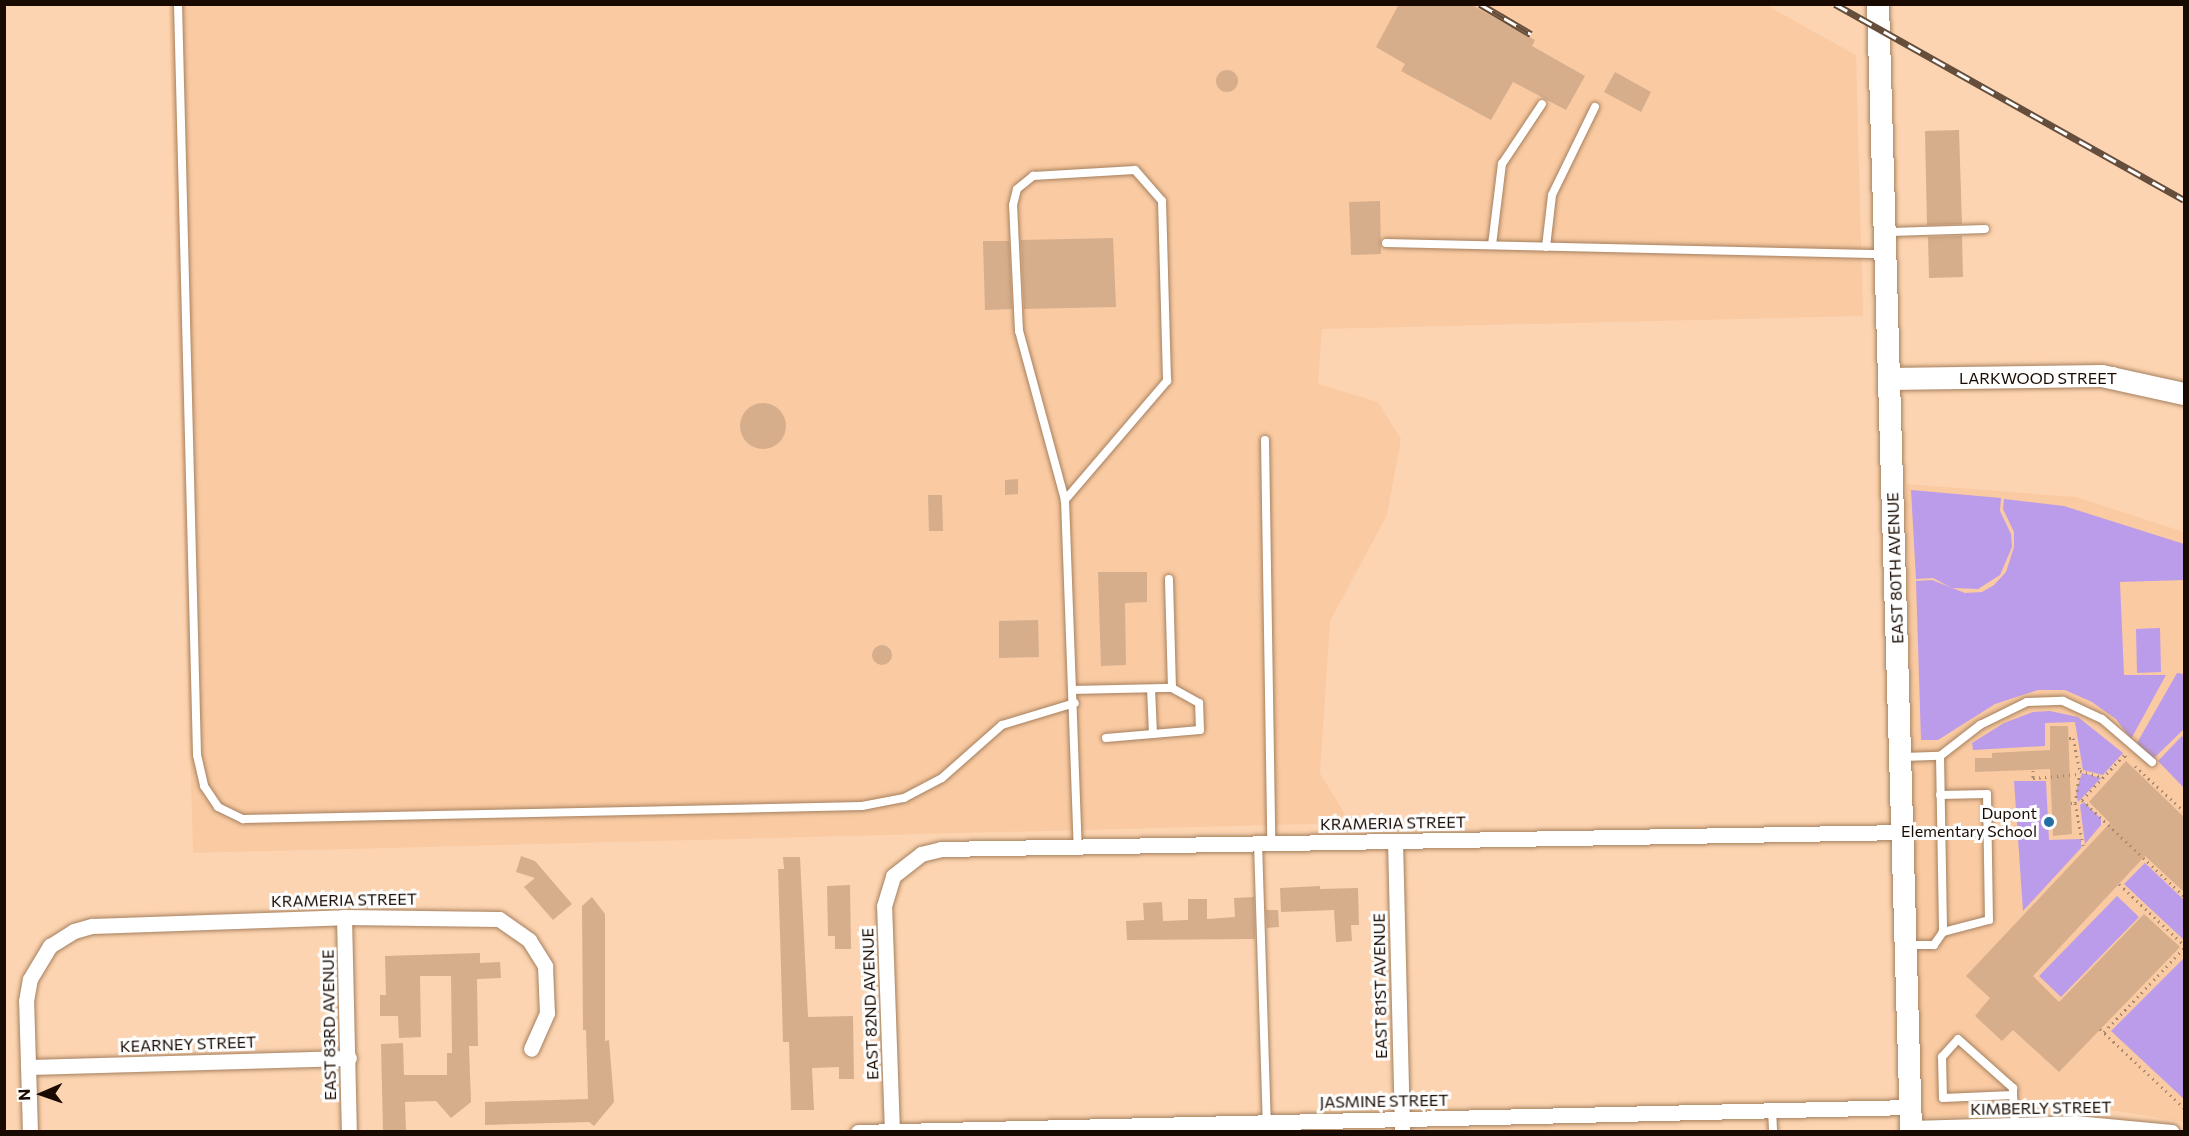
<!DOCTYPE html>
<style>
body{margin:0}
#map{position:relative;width:2189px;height:1136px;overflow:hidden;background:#fdd4b1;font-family:Commissioner,sans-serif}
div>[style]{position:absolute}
.built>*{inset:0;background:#facaa2}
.green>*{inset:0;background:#bb9cea}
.building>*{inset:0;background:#d6ae8c}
.round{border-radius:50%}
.path>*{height:3px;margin-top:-1.5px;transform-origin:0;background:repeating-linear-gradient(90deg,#a6886e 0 1.5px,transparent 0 6px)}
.roads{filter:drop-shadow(0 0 2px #a5805f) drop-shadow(0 0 2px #a5805f)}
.lane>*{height:8px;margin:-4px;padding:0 4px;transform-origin:4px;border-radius:4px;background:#fff}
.street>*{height:15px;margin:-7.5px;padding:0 7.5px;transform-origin:7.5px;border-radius:7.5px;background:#fff}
.secondary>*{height:22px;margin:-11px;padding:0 11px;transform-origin:11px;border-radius:11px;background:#fff}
.rail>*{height:7px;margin-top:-3.5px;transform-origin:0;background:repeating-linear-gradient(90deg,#fefefe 0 14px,#654e3c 0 28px);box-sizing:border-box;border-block:2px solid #654e3c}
.dots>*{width:16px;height:16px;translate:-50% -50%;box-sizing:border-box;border:3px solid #fefefe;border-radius:50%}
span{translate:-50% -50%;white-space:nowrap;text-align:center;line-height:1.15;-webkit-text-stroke:6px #fefefe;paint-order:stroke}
.street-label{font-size:16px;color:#180a01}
.poi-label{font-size:16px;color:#180a01}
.right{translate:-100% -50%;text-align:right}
.frame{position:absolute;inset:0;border:6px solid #180a01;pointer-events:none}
.north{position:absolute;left:12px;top:1064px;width:60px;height:60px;-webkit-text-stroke:4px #fefefe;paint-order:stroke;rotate:268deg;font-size:16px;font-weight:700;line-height:24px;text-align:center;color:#180a01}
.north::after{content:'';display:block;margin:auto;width:21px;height:27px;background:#180a01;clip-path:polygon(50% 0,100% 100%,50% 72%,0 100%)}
</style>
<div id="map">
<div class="built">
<div style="clip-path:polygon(169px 5px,1766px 5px,1856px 55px,1863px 316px,1322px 329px,1318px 384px,1378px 402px,1401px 439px,1387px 515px,1330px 621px,1320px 773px,1350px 823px,193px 853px)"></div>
<div style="clip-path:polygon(1906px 484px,2076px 497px,2184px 532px,2184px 1122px,2117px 1111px,1920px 1118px)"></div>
</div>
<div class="green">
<div style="clip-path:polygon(1911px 490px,2001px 498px,2000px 511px,2011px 534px,2012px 547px,2000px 575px,1978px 589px,1952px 588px,1933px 578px,1916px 579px)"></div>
<div style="clip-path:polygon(2004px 499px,2064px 506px,2184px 544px,2184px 580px,2120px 582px,2124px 675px,2166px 675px,2131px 739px,2116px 719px,2092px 702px,2065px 690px,2038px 690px,1995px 704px,1938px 740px,1921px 740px,1916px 581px,1932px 580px,1965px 593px,1982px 592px,1994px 585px,2006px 572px,2014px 547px,2014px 532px,2003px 509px)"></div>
<div style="clip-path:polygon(2160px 628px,2161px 672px,2137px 673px,2136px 629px)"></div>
<div style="clip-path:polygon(2177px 673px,2184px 674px,2184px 729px,2153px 759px,2137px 743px)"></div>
<div style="clip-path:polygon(2050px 711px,2078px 717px,2123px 753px,2103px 775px,2083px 770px,2075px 722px,2045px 723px,2045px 746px,1973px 750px,1972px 743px,2004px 723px,2033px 712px)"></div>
<div style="clip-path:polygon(2182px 736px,2184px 739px,2184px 788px,2158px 761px)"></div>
<div style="clip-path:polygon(2082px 773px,2101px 778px,2078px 802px,2076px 791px)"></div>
<div style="clip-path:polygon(2014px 781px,2046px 781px,2049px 840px,2081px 839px,2081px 848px,2023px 911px)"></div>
<div style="clip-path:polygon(2084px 802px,2101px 819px,2101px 825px,2085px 844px,2080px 805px)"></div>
<div style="clip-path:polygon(2145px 863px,2184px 900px,2184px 940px,2124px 884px)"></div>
<div style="clip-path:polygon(2117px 896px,2139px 917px,2061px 997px,2039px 976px)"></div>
<div style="clip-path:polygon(2183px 959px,2184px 961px,2184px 1099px,2111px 1031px)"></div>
</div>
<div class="building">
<div style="clip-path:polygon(1399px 4px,1470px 4px,1535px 40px,1532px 46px,1585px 76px,1566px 110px,1513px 82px,1491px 120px,1401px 71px,1405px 64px,1376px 47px)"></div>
<div class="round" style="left:1216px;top:70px;width:22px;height:22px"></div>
<div style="clip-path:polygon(1615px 72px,1651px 92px,1641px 112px,1604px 92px)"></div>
<div style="clip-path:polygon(1959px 130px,1962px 224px,1927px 225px,1925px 131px)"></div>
<div style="clip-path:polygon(1380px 201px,1381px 254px,1351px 255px,1349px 202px)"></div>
<div style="clip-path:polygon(1962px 236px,1963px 277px,1929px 278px,1928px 237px)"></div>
<div style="clip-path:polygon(1113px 238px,1116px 307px,1024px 309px,1021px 240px)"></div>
<div style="clip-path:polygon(983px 241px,1009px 241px,1012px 309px,985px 310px)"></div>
<div class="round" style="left:740px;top:403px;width:46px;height:46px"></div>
<div style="clip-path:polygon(1018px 479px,1018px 494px,1005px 495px,1005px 480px)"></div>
<div style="clip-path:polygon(928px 495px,942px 495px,943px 531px,929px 531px)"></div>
<div style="clip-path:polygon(1098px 572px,1147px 572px,1147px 602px,1125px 603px,1126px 665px,1101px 666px)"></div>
<div style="clip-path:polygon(1038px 620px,1039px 657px,999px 658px,999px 621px)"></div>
<div class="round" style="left:872px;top:645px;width:20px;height:20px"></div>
<div style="clip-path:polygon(2050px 726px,2068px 726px,2072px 834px,2053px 836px,2050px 769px,1975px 772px,1975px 758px,1992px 758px,1992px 753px,2050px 750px)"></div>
<div style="clip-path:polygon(2126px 761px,2184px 817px,2184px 892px,2145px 856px,2033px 976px,2059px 1002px,2144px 914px,2180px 947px,2059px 1072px,2013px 1030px,2002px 1041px,1975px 1016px,1990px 998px,1966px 976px,2110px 823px,2089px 802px)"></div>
<div style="clip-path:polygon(521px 856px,535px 861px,572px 904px,553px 920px,524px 887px,535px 878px,516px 872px)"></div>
<div style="clip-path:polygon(783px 857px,800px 857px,808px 1017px,853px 1016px,854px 1079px,839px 1079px,839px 1067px,812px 1068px,814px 1110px,791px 1110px,789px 1042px,783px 1042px,781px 967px,778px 869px,784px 869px)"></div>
<div style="clip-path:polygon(850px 885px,851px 949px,835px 949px,835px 936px,828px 936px,827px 886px)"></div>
<div style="clip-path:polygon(1320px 886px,1320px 889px,1358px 888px,1359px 925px,1351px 925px,1352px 941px,1336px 942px,1334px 910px,1281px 912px,1280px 888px)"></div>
<div style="clip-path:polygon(592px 897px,605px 914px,605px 1041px,609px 1040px,614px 1102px,594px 1126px,589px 1122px,485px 1125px,485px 1102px,588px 1099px,586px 1030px,583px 1030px,582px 906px)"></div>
<div style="clip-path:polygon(1254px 897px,1255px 939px,1127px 940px,1126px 921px,1144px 920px,1143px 903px,1162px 902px,1163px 921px,1188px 920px,1188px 899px,1207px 899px,1207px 919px,1235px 917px,1234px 898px)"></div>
<div style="clip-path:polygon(1266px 910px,1278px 910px,1279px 927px,1267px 928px)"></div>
<div style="clip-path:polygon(480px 953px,480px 963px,500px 962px,501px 978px,477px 979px,478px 1046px,469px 1046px,471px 1102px,451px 1118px,436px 1101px,405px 1102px,406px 1131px,383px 1131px,381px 1044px,403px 1043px,404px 1075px,447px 1075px,447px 1053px,452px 1053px,451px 976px,420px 976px,421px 1037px,399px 1038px,398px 1016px,380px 1016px,380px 995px,386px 995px,385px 956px)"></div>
</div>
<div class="path">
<div style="left:2069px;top:738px;width:4px"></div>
<div style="left:2073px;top:738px;width:34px;rotate:78deg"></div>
<div style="left:2080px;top:771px;width:24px;rotate:15deg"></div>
<div style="left:2126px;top:757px;width:3px;rotate:-135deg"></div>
<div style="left:2124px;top:755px;width:62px;rotate:133deg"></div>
<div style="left:2082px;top:800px;width:140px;rotate:43.3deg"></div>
<div style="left:2135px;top:766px;width:67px;rotate:42.6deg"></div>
<div style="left:2033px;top:770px;width:8px;rotate:90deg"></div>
<div style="left:2033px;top:778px;width:46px;rotate:-5deg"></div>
<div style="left:2071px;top:803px;width:4px"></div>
<div style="left:2075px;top:803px;width:30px;rotate:-81deg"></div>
<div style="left:2075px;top:803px;width:48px;rotate:79.2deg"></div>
<div style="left:2119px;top:884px;width:89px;rotate:43.2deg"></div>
<div style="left:2100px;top:1029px;width:115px;rotate:43.2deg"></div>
<div style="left:2104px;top:1032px;width:116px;rotate:-46.4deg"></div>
</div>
<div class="roads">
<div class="lane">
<div style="left:178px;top:4px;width:751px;rotate:88.55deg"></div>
<div style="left:197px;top:755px;width:32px;rotate:77deg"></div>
<div style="left:204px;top:786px;width:25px;rotate:56deg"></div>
<div style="left:218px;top:807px;width:28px;rotate:26deg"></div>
<div style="left:243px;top:819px;width:619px;rotate:-1.2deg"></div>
<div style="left:862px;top:806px;width:43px;rotate:-10.8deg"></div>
<div style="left:904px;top:798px;width:43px;rotate:-27.8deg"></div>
<div style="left:942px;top:778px;width:80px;rotate:-41.5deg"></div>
<div style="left:1002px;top:725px;width:76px;rotate:-16.8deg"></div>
<div style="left:1888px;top:232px;width:97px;rotate:-1.8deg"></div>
<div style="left:1386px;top:243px;width:497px;rotate:1.3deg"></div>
<div style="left:1492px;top:245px;width:82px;rotate:-83deg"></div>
<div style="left:1502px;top:164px;width:72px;rotate:-56.3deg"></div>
<div style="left:1546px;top:247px;width:52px;rotate:-83.4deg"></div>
<div style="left:1552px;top:195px;width:98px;rotate:-64deg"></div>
<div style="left:1265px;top:440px;width:403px;rotate:89.1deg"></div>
<div style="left:1065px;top:500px;width:175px;rotate:-105.2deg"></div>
<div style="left:1019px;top:331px;width:126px;rotate:-92.7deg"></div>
<div style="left:1013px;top:205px;width:16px;rotate:-76deg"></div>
<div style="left:1017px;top:189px;width:21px;rotate:-39deg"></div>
<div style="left:1033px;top:176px;width:102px;rotate:-3.4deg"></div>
<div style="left:1135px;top:170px;width:41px;rotate:48.9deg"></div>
<div style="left:1162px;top:201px;width:180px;rotate:88.4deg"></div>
<div style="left:1167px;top:381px;width:157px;rotate:130.6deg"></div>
<div style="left:1065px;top:500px;width:347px;rotate:87.9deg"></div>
<div style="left:1074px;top:690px;width:98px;rotate:-1.2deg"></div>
<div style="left:1172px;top:688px;width:109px;rotate:-91.6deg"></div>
<div style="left:1153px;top:734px;width:47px;rotate:-4.9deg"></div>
<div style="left:1200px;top:730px;width:27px;rotate:-92deg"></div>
<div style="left:1199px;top:703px;width:31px;rotate:-151deg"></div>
<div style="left:1106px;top:738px;width:47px;rotate:-4.9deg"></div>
<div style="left:1153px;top:734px;width:45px;rotate:-92.5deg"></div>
<div style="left:1940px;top:756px;width:51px;rotate:-37.8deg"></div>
<div style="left:1980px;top:725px;width:52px;rotate:-26.1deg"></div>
<div style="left:2027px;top:702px;width:36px;rotate:-2deg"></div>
<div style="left:2063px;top:701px;width:43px;rotate:24.8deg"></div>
<div style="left:2102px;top:719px;width:66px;rotate:40.7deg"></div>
<div style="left:1903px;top:757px;width:37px;rotate:-2deg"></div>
<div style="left:1940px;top:756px;width:176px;rotate:89deg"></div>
<div style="left:1943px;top:932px;width:16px;rotate:125deg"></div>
<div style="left:1934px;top:945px;width:26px;rotate:180deg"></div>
<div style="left:1940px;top:795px;width:47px;rotate:-1.2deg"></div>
<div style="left:1987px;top:794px;width:126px;rotate:89.1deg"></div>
<div style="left:1989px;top:920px;width:48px;rotate:165.4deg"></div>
<div style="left:1258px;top:843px;width:289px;rotate:88.2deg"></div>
<div style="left:2013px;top:1095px;width:70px;rotate:177.5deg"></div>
<div style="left:1943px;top:1098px;width:41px;rotate:-91.4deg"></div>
<div style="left:1942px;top:1057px;width:24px;rotate:-48deg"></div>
<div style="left:1958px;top:1039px;width:74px;rotate:41.7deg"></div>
<div style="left:2013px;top:1088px;width:7px;rotate:90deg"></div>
<div style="left:2013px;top:1095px;width:31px;rotate:86deg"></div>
<div style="left:1772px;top:1110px;width:22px;rotate:87deg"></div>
</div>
<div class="street">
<div style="left:1395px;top:841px;width:291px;rotate:88.6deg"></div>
<div style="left:344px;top:917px;width:215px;rotate:88.7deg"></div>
<div style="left:28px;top:1067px;width:321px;rotate:-1.6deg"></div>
<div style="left:1911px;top:1128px;width:164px;rotate:-1.7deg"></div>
<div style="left:2075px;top:1123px;width:97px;rotate:5.3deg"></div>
<div style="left:30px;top:1132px;width:131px;rotate:-91.7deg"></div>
<div style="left:26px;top:1001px;width:22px;rotate:-80deg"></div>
<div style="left:30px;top:979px;width:39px;rotate:-59deg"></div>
<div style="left:50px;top:946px;width:28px;rotate:-32deg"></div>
<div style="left:74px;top:931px;width:19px;rotate:-16deg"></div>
<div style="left:92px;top:926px;width:252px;rotate:-2deg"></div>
<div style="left:344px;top:917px;width:155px;rotate:0.7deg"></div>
<div style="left:499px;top:919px;width:37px;rotate:35deg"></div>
<div style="left:529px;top:940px;width:31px;rotate:58deg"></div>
<div style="left:545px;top:966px;width:47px;rotate:87.6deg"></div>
<div style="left:547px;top:1013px;width:39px;rotate:114deg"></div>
<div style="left:858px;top:1132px;width:1052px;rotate:-1.36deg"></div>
<div style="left:892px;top:1132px;width:226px;rotate:-92deg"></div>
<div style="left:884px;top:906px;width:31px;rotate:-73deg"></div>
<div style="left:893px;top:876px;width:36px;rotate:-38deg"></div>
<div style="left:921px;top:854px;width:21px;rotate:-14deg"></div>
<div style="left:941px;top:849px;width:962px;rotate:-1.01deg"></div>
</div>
<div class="secondary">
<div style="left:1878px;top:4px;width:1128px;rotate:88.32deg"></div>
<div style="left:1889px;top:379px;width:213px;rotate:-0.8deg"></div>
<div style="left:2102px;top:376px;width:84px;rotate:12.4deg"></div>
</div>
</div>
<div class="rail">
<div style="left:1480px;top:4px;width:59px;rotate:30.5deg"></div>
<div style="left:1835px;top:4px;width:400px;rotate:29.3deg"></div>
</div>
<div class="dots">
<div style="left:2049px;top:822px;background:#2270a2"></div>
</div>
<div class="street-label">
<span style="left:2038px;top:378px">LARKWOOD STREET</span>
<span style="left:1895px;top:568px;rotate:-92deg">EAST 80TH AVENUE</span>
<span style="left:1393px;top:823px;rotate:-1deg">KRAMERIA STREET</span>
<span style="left:344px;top:900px;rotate:-1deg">KRAMERIA STREET</span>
<span style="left:1380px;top:986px;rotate:-91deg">EAST 81ST AVENUE</span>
<span style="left:870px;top:1004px;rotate:-92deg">EAST 82ND AVENUE</span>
<span style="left:329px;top:1025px;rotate:-91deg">EAST 83RD AVENUE</span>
<span style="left:188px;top:1044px;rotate:-2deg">KEARNEY STREET</span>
<span style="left:1384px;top:1101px;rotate:-1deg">JASMINE STREET</span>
<span style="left:2041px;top:1108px;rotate:-1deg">KIMBERLY STREET</span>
</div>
<div class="poi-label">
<span class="right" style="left:2037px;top:822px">Dupont<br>Elementary School</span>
</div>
<div class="frame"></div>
<div class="north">N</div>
</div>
